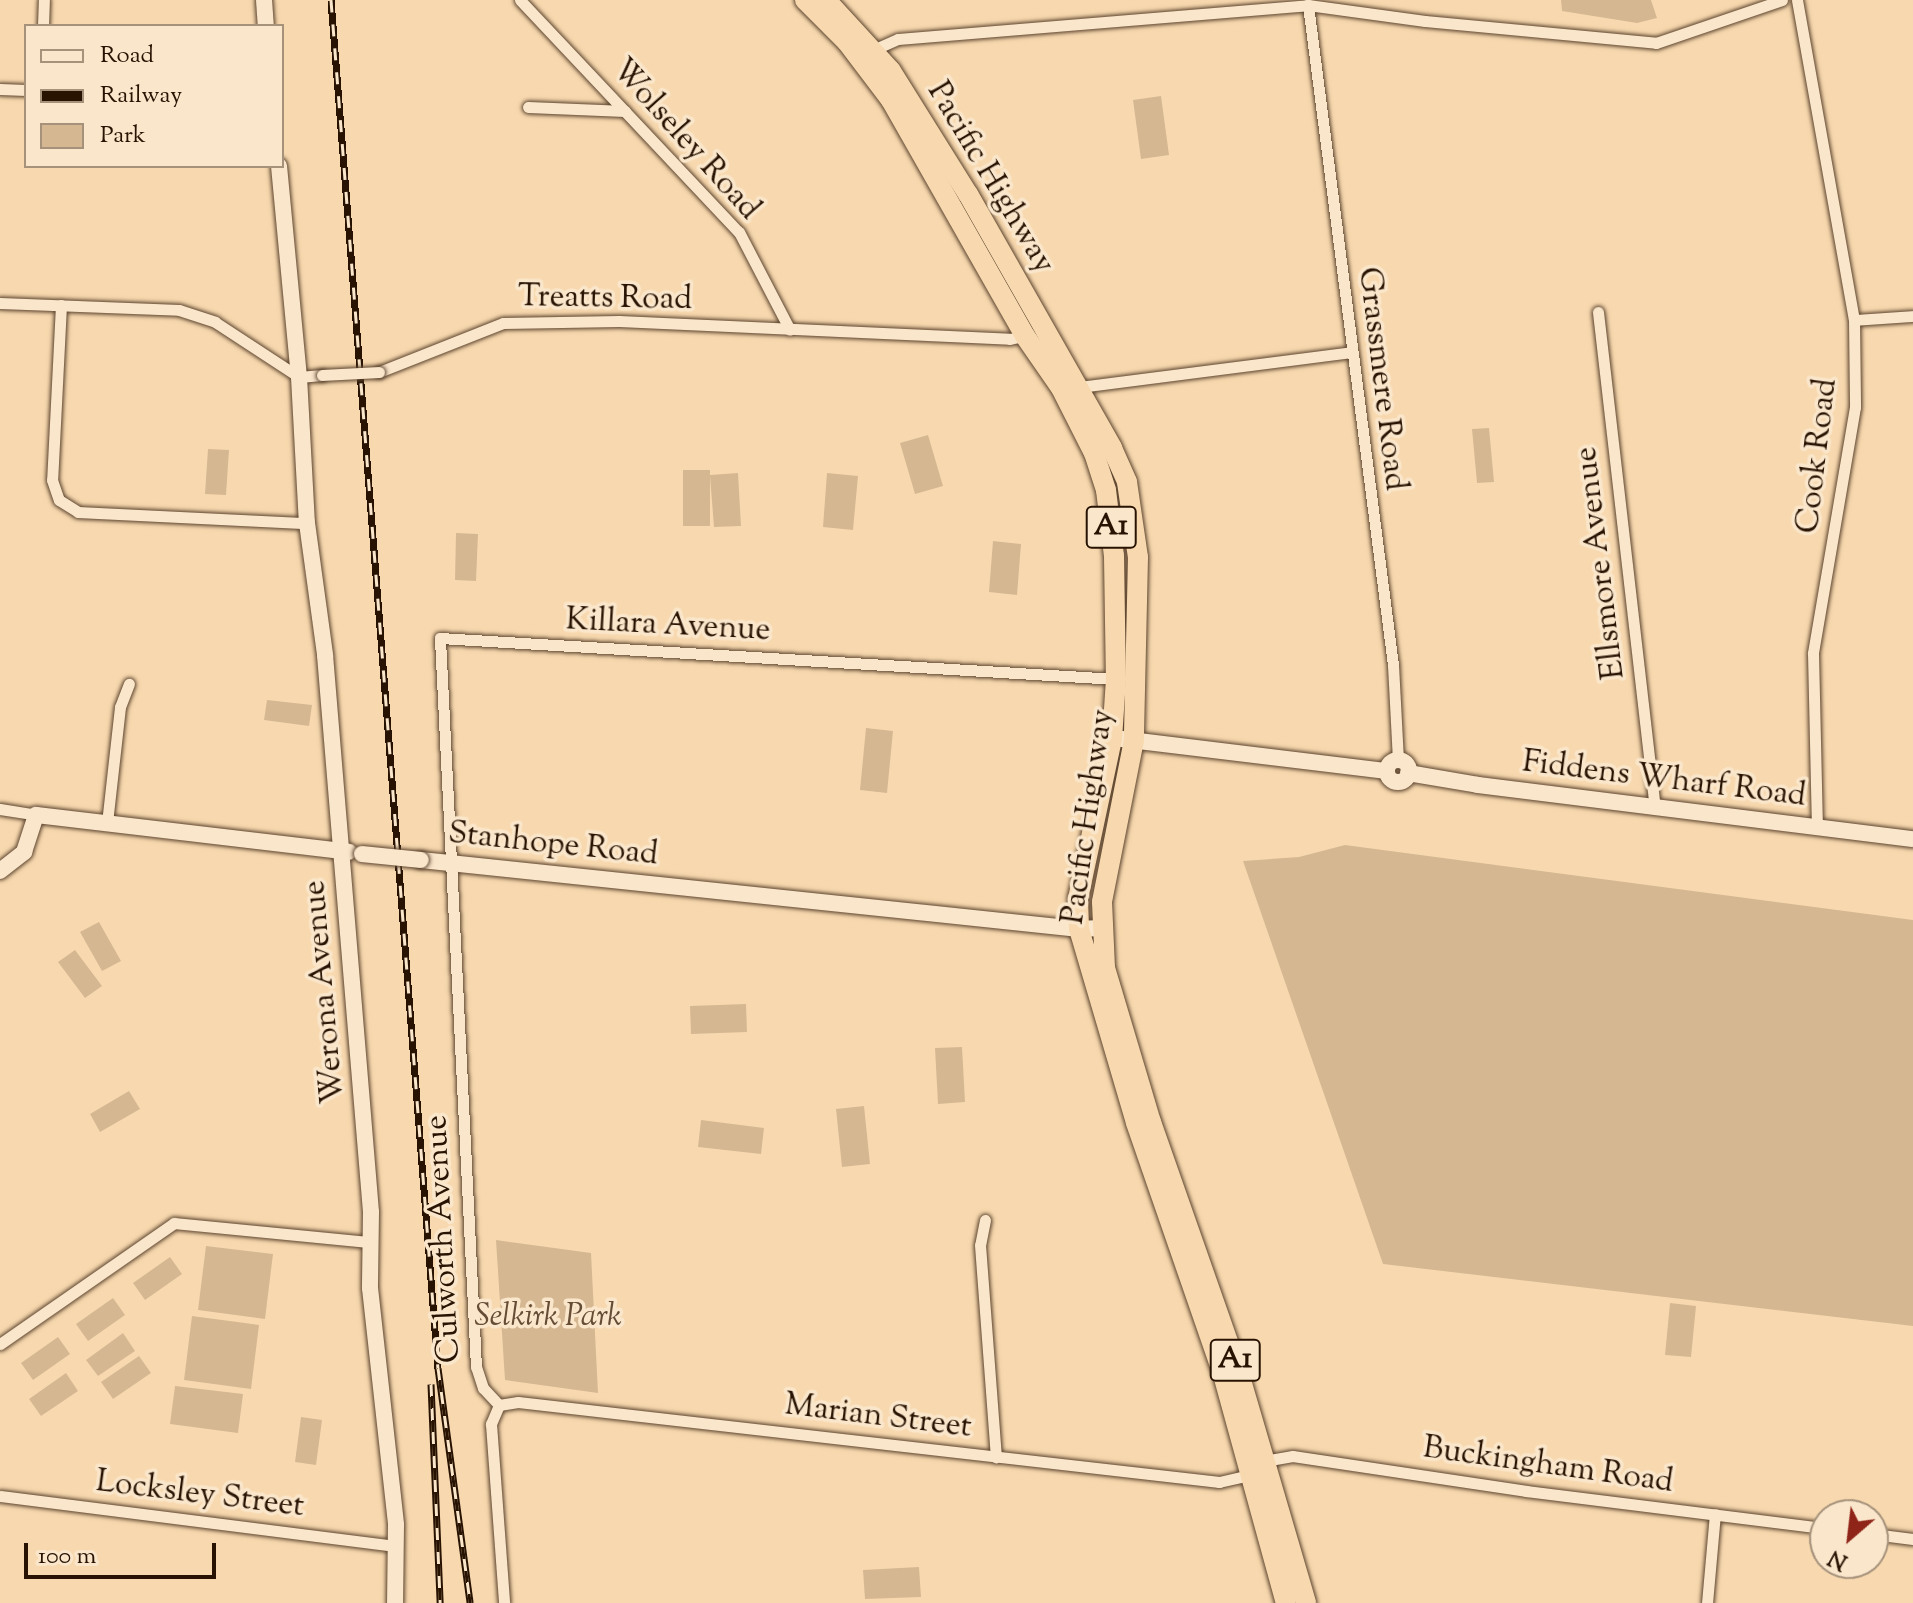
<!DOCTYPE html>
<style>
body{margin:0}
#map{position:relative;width:1913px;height:1603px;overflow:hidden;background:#f8d9af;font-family:"Sorts Mill Goudy",serif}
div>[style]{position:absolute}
.green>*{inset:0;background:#d5b792}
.roads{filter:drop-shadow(0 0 2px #5c442e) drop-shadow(0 0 2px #5c442e)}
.street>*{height:11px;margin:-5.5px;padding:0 5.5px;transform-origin:5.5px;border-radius:5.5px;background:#fae6cb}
.secondary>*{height:16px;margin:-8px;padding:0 8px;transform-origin:8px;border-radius:8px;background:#fae6cb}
.secondary>.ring{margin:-8px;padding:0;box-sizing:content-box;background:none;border:16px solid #fae6cb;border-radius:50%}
.highway>*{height:20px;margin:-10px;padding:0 10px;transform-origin:10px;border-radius:10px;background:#f8d9af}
.rail>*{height:7px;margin-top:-3.5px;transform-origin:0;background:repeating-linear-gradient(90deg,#fae6cb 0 12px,#281303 0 24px);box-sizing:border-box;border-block:2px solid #281303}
.bridges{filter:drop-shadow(0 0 2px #5c442e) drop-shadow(0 0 2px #5c442e)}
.street-bridge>*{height:11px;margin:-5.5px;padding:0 5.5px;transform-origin:5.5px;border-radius:5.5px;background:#fae6cb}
.secondary-bridge>*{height:16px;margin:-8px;padding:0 8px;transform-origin:8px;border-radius:8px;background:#fae6cb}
span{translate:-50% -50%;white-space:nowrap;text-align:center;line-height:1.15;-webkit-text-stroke:7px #fae6cb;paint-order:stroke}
.shield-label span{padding:2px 6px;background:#fae6cb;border:2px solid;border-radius:6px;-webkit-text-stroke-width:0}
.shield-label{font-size:30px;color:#281303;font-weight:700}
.street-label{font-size:32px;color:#281303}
.park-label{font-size:32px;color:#654c35;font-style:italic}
.legend{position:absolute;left:24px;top:24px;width:260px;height:144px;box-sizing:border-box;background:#fae6cb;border:2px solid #a6927b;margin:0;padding:10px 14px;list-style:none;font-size:24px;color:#281303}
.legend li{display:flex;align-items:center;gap:16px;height:40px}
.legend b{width:40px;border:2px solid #a6927b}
.north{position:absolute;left:1809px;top:1499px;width:80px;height:80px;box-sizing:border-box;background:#fae6cb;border:2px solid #a6927b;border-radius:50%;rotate:208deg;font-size:22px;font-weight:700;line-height:32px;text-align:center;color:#281303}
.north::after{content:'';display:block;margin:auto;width:28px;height:36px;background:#8f2418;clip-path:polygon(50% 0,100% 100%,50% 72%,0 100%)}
.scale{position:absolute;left:24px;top:1543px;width:192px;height:36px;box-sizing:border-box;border:4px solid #281303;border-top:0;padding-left:10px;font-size:24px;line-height:28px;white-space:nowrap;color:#281303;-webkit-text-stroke:6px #fae6cb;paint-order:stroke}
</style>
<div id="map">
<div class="green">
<div style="clip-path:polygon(1561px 0,1651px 0,1657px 18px,1637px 23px,1562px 11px)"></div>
<div style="clip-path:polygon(1161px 96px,1169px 155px,1141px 159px,1133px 100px)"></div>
<div style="clip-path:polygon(1489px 428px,1494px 482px,1477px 483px,1472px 429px)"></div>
<div style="clip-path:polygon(928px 435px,943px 486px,915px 494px,900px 443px)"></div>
<div style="clip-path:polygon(208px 449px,229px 450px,226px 495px,205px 494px)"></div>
<div style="clip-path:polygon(683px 470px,710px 470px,710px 475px,738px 473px,741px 526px,714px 527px,710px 476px,710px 526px,683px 526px)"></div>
<div style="clip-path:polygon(827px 473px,858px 476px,853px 530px,823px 527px)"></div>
<div style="clip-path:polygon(456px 533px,478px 534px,476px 581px,455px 580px)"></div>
<div style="clip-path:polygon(993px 541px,1021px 544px,1017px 595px,989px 592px)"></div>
<div style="clip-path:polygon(267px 700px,312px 705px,309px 726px,264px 720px)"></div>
<div style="clip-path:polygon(866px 728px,893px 731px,887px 793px,860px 790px)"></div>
<div style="clip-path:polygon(1345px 845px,1913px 920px,1913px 1326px,1383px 1264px,1243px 861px,1299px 857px)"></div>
<div style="clip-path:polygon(99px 922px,121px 961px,102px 971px,80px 932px)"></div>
<div style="clip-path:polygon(75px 950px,102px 986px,85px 998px,58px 962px)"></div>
<div style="clip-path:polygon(746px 1004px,747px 1032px,691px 1034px,690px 1006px)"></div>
<div style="clip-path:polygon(962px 1047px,965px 1102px,938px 1104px,935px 1048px)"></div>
<div style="clip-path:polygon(129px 1091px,140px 1109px,100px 1132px,90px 1114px)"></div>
<div style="clip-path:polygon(864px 1106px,870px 1164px,842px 1167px,836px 1109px)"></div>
<div style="clip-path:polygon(701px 1120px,764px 1128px,761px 1154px,698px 1147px)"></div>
<div style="clip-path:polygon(496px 1240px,591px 1253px,598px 1393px,505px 1380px)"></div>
<div style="clip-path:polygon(206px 1246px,273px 1254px,265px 1319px,198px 1310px)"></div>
<div style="clip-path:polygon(170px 1257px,182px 1274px,145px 1300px,133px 1283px)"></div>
<div style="clip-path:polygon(113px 1298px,125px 1315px,88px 1341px,76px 1324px)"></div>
<div style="clip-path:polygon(1670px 1303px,1696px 1306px,1691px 1357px,1665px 1355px)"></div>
<div style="clip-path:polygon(192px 1316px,259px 1325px,251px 1389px,184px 1380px)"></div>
<div style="clip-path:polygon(123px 1333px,135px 1351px,98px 1376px,86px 1360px)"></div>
<div style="clip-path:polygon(58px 1337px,70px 1354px,33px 1380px,21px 1363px)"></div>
<div style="clip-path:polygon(139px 1356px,151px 1373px,113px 1399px,101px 1382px)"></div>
<div style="clip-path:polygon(66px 1373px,78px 1391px,41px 1416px,29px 1399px)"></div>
<div style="clip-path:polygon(175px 1386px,243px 1394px,238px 1433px,170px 1424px)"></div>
<div style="clip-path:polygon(301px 1417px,322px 1420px,316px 1465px,295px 1462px)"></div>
<div style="clip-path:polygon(919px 1567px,921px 1597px,865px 1599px,863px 1570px)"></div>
</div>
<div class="roads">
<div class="street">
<div style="left:520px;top:0;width:319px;rotate:46.7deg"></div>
<div style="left:739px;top:232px;width:110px;rotate:62.5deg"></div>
<div style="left:1797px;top:0;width:325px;rotate:79.9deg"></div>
<div style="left:1854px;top:320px;width:87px;rotate:89.3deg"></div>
<div style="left:1855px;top:407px;width:250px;rotate:99.7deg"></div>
<div style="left:1813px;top:653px;width:173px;rotate:88.7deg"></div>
<div style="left:1308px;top:5px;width:665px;rotate:82.66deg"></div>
<div style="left:1393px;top:665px;width:95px;rotate:87deg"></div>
<div style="left:43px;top:26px;width:26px;rotate:-88deg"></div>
<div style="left:873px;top:50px;width:27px;rotate:-24deg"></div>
<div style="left:898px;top:39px;width:411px;rotate:-4.7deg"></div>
<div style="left:1308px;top:5px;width:118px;rotate:7.8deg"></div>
<div style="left:1425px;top:21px;width:232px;rotate:5.4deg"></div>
<div style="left:1656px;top:43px;width:133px;rotate:-18.8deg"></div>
<div style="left:0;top:89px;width:26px;rotate:2deg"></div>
<div style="left:528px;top:107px;width:97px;rotate:2.4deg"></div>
<div style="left:0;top:303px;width:179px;rotate:2.2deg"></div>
<div style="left:179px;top:310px;width:38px;rotate:18deg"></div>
<div style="left:215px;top:322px;width:100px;rotate:33.2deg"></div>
<div style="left:299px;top:377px;width:23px;rotate:-5deg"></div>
<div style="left:61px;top:305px;width:175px;rotate:92.9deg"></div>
<div style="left:52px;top:480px;width:21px;rotate:71deg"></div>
<div style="left:59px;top:500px;width:22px;rotate:32deg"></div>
<div style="left:78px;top:512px;width:229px;rotate:2.8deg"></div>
<div style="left:1598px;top:312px;width:500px;rotate:83.46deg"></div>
<div style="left:1854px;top:320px;width:59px;rotate:-3.9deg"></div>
<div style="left:379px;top:372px;width:133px;rotate:-21.6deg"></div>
<div style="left:503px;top:323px;width:116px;rotate:-1deg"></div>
<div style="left:619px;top:321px;width:391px;rotate:2.6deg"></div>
<div style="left:1010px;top:339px;width:18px;rotate:-13deg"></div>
<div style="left:1079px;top:387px;width:275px;rotate:-7.3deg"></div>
<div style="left:0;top:809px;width:36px;rotate:9deg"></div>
<div style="left:107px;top:823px;width:117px;rotate:-83.6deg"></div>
<div style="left:120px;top:707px;width:25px;rotate:-69deg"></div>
<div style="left:985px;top:1220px;width:25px;rotate:101deg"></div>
<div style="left:980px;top:1245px;width:213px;rotate:85.7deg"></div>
<div style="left:0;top:1344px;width:212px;rotate:-34.8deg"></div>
<div style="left:174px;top:1223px;width:195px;rotate:5.6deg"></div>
<div style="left:499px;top:1405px;width:23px;rotate:-133deg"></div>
<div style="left:483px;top:1388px;width:22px;rotate:-108deg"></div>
<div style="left:476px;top:1367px;width:730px;rotate:-92.83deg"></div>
<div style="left:440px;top:638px;width:677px;rotate:3.47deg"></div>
<div style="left:499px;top:1405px;width:19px;rotate:-9deg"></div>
<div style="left:518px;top:1402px;width:706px;rotate:6.51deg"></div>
<div style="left:1219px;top:1482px;width:32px;rotate:-13deg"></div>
<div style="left:499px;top:1405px;width:21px;rotate:113deg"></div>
<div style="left:491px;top:1424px;width:179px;rotate:85.8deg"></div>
<div style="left:1264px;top:1461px;width:29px;rotate:-10deg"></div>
<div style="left:1293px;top:1456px;width:236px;rotate:8.5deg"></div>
<div style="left:1526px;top:1491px;width:301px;rotate:7.1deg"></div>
<div style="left:0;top:1496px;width:397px;rotate:7.2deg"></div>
<div style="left:1873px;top:1534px;width:40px;rotate:7.1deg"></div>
<div style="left:1707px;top:1603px;width:89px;rotate:-84.9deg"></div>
</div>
<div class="secondary">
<div style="left:264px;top:0;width:26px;rotate:86deg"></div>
<div style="left:279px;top:166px;width:212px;rotate:84.6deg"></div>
<div style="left:299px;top:377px;width:146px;rotate:86.9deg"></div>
<div style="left:307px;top:523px;width:133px;rotate:82.2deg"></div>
<div style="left:325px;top:655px;width:559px;rotate:85.28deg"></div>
<div style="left:371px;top:1212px;width:76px;rotate:90.8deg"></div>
<div style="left:370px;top:1288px;width:238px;rotate:83.7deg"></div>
<div style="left:396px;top:1525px;width:78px;rotate:90.7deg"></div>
<div style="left:1122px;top:739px;width:267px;rotate:6.9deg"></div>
<div class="ring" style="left:1387px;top:760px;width:6px;height:6px"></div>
<div style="left:1408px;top:773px;width:71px;rotate:9.7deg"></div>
<div style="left:1478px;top:785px;width:438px;rotate:7.1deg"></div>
<div style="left:421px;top:860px;width:662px;rotate:5.99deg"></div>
<div style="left:1079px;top:929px;width:21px;rotate:-3deg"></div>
<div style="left:0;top:871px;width:31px;rotate:-38deg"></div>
<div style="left:24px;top:852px;width:39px;rotate:-72deg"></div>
<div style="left:36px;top:815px;width:315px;rotate:6.7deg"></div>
</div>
<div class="highway">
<div style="left:805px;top:0;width:59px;rotate:45deg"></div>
<div style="left:847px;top:42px;width:73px;rotate:52.8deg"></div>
<div style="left:891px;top:100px;width:271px;rotate:60.4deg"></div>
<div style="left:1025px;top:336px;width:63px;rotate:55.3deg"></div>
<div style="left:1061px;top:388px;width:73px;rotate:63.1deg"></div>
<div style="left:1094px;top:453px;width:39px;rotate:72deg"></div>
<div style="left:1106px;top:490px;width:66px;rotate:83.1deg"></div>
<div style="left:1114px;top:556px;width:123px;rotate:89.1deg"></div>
<div style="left:1116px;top:679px;width:60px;rotate:93.8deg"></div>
<div style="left:1112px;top:739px;width:164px;rotate:102deg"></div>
<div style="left:1078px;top:899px;width:30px;rotate:88deg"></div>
<div style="left:1079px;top:929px;width:202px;rotate:73.6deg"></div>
<div style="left:1136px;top:1123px;width:262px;rotate:70.9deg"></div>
<div style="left:1222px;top:1371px;width:241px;rotate:74.6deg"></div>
<div style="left:826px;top:0;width:96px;rotate:47.5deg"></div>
<div style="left:891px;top:71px;width:145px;rotate:58deg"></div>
<div style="left:968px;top:194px;width:292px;rotate:60.4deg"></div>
<div style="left:1112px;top:448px;width:37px;rotate:66deg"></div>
<div style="left:1127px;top:482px;width:76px;rotate:81.7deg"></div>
<div style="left:1138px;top:557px;width:183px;rotate:91.3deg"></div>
<div style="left:1134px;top:740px;width:165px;rotate:101.2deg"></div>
<div style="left:1102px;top:902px;width:66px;rotate:87.4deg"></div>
<div style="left:1105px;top:968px;width:161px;rotate:73.4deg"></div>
<div style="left:1151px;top:1122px;width:263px;rotate:70.7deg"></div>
<div style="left:1238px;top:1370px;width:243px;rotate:73.7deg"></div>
</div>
</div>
<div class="rail">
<div style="left:331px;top:0;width:1372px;rotate:85.53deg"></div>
<div style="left:438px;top:1368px;width:237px;rotate:82.2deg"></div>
<div style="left:431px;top:1384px;width:219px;rotate:87.6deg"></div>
</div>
<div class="bridges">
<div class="street-bridge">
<div style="left:322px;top:375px;width:57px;rotate:-3deg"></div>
</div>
<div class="secondary-bridge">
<div style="left:362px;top:854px;width:59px;rotate:5.8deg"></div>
</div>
</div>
<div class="shield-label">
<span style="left:1111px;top:527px">A1</span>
<span style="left:1235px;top:1360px">A1</span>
</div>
<div class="street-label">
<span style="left:685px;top:140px;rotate:48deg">Wolseley Road</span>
<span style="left:990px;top:178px;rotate:59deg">Pacific Highway</span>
<span style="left:605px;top:299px;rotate:1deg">Treatts Road</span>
<span style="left:1381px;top:379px;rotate:83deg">Grassmere Road</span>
<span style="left:1818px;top:456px;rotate:-83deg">Cook Road</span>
<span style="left:1601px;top:563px;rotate:-97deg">Ellsmore Avenue</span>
<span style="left:668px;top:626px;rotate:3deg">Killara Avenue</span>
<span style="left:1664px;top:780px;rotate:7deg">Fiddens Wharf Road</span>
<span style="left:1089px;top:817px;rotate:-82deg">Pacific Highway</span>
<span style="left:553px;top:845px;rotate:6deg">Stanhope Road</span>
<span style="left:325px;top:992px;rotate:-95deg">Werona Avenue</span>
<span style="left:444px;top:1239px;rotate:-93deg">Culworth Avenue</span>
<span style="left:878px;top:1417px;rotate:7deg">Marian Street</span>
<span style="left:1548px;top:1466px;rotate:8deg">Buckingham Road</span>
<span style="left:200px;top:1495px;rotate:7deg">Locksley Street</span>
</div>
<div class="park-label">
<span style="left:548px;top:1317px">Selkirk Park</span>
</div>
<ul class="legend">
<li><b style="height:10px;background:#fae6cb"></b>Road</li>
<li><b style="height:10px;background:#281303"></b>Railway</li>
<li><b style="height:22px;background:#d5b792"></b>Park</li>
</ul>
<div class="north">N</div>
<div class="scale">100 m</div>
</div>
